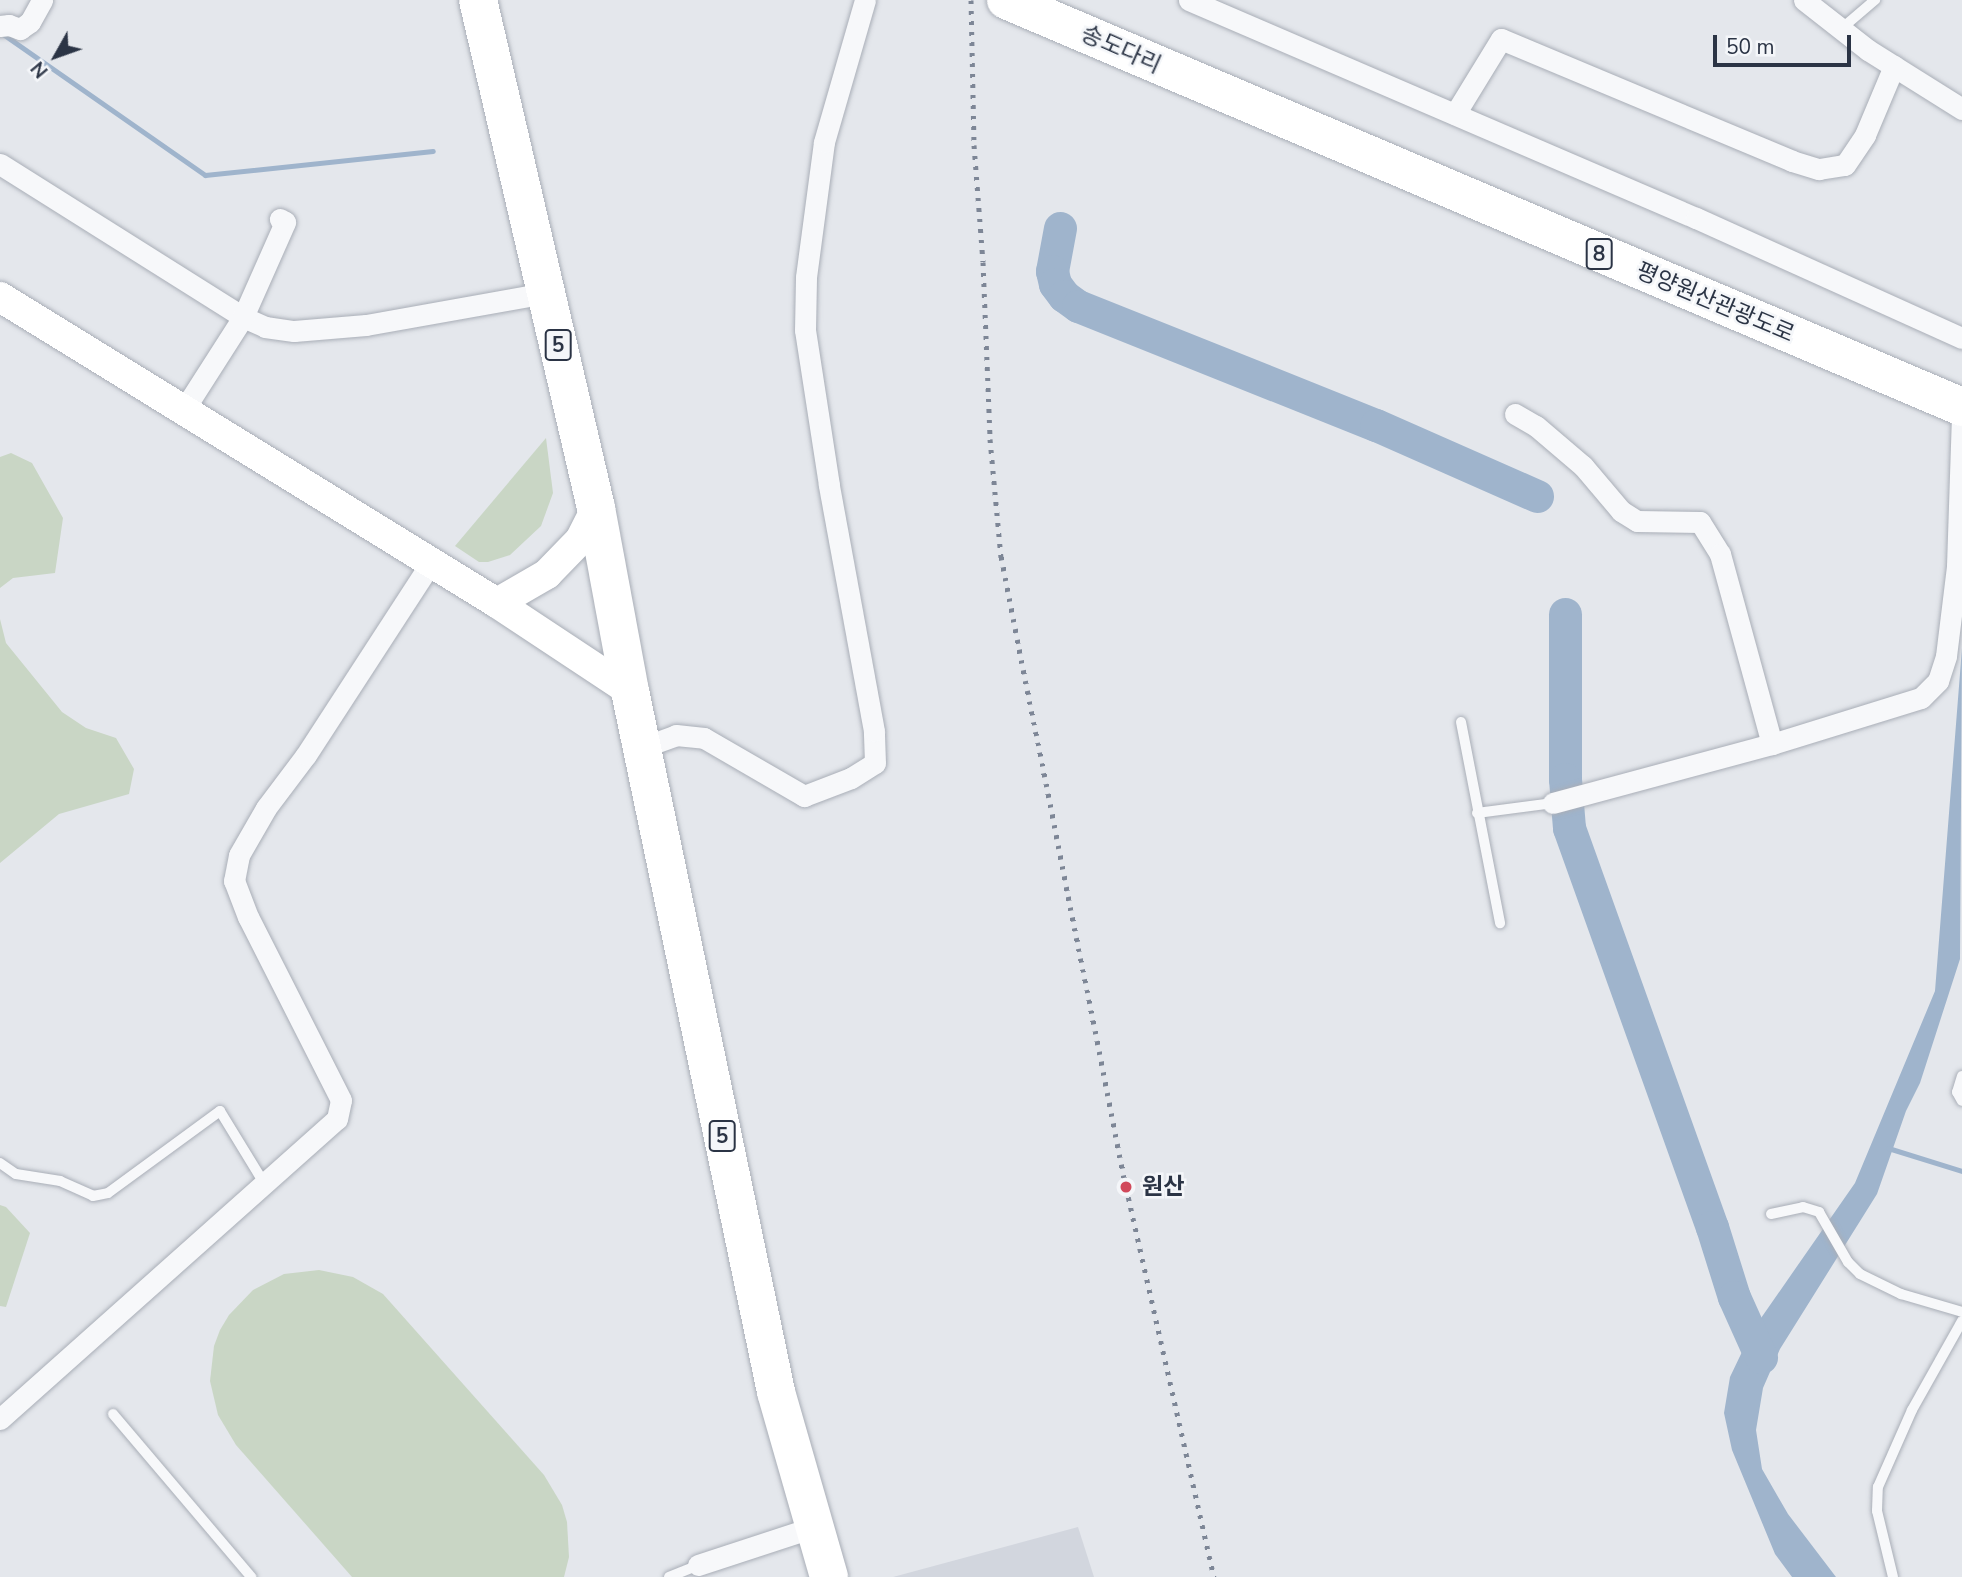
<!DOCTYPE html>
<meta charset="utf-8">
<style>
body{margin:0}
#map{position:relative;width:1962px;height:1577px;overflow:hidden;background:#e4e7ec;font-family:"Nunito Sans","Noto Sans KR",sans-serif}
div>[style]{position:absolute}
.built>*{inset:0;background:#d2d6de}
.green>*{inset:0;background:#c9d6c5}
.water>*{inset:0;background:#9fb4cc}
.stream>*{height:5px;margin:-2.5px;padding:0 2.5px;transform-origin:2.5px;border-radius:2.5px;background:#9fb4cc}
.river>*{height:33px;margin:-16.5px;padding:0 16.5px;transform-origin:16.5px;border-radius:16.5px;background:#9fb4cc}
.roads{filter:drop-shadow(0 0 2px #a9aeb7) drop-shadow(0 0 2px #a9aeb7)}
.lane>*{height:10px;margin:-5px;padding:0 5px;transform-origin:5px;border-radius:5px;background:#f7f8fa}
.street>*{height:21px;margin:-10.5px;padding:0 10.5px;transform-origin:10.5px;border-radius:10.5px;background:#f7f8fa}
.secondary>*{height:30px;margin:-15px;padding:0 15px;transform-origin:15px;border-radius:15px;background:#fff}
.highway>*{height:38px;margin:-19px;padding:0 19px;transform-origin:19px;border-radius:19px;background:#fff}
.rail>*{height:5px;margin-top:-2.5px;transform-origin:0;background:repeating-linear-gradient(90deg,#7d8696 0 3.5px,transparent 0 10.5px)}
.dots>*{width:19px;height:19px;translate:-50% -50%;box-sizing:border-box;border:4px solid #f4f6f9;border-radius:50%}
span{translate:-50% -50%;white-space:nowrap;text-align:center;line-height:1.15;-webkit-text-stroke:5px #f4f6f9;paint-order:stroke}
.shield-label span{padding:2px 5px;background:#f4f6f9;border:2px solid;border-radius:5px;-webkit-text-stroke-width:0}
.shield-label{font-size:21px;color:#2b3445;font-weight:700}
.street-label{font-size:23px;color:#2b3445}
.poi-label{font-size:23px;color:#2b3445;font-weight:700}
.left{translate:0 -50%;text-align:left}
.north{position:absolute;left:21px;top:21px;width:70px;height:70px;-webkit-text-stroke:5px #f4f6f9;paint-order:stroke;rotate:230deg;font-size:19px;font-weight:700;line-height:28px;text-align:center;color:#2b3445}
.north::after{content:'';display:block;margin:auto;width:24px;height:32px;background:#2b3445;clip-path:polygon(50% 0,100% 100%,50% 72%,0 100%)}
.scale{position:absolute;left:1713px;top:35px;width:138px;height:32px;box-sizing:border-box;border:4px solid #2b3445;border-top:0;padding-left:9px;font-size:21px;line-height:24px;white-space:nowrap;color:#2b3445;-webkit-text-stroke:5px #f4f6f9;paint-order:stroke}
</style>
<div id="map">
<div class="built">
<div style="clip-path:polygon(1078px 1527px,1094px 1577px,893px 1577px)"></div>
</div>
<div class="green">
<div style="clip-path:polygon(546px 438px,553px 493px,541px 526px,510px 555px,488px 562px,479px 562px,455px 546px)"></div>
<div style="clip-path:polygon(11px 453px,32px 463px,63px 518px,55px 573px,13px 578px,0 588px,0 457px)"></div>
<div style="clip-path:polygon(0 619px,6px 643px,62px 712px,86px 728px,116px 738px,134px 769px,129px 794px,59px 814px,0 863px)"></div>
<div style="clip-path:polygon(0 1205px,6px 1207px,30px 1233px,6px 1307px,0 1306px)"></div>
<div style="clip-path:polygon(319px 1270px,353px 1277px,383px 1294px,544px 1475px,562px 1505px,567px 1522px,569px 1557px,564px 1577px,352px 1577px,236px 1445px,218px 1415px,210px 1381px,214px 1346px,220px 1330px,229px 1315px,253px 1290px,284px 1274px)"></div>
</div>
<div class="water">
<div style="clip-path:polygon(1962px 648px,1960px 959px,1920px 1083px,1906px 1111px,1877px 1194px,1780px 1349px,1763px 1388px,1756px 1430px,1762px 1469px,1788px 1514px,1836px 1577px,1792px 1577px,1775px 1554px,1732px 1450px,1724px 1413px,1730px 1377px,1752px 1331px,1855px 1183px,1935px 991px)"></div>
</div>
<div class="stream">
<div style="left:0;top:32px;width:250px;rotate:34.9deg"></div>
<div style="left:205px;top:175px;width:229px;rotate:-6deg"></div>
<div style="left:1888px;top:1148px;width:77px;rotate:17.3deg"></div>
</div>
<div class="river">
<div style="left:1060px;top:228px;width:44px;rotate:100.5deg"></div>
<div style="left:1052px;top:271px;width:13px;rotate:77deg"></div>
<div style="left:1055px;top:284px;width:15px;rotate:53deg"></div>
<div style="left:1064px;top:296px;width:17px;rotate:36deg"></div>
<div style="left:1078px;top:306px;width:321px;rotate:21.8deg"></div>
<div style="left:1376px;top:425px;width:176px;rotate:23.8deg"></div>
<div style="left:1565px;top:614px;width:165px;rotate:90deg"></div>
<div style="left:1565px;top:779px;width:49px;rotate:85.3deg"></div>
<div style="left:1569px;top:828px;width:424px;rotate:70.3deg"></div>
<div style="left:1712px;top:1227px;width:73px;rotate:72.6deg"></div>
<div style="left:1734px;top:1297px;width:66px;rotate:65.8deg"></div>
</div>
<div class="roads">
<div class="lane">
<div style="left:1841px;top:29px;width:45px;rotate:-40.5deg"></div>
<div style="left:1461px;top:722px;width:205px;rotate:79deg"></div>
<div style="left:1477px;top:813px;width:77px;rotate:-7.5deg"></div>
<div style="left:1962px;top:1076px;width:17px;rotate:107deg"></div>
<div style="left:1957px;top:1092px;width:10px;rotate:61deg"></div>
<div style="left:0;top:1163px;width:19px;rotate:35deg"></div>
<div style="left:16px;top:1174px;width:45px;rotate:9deg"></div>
<div style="left:60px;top:1181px;width:36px;rotate:24deg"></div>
<div style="left:93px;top:1196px;width:15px;rotate:-11deg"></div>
<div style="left:108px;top:1193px;width:139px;rotate:-36.2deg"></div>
<div style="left:220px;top:1111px;width:84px;rotate:58.6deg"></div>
<div style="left:1771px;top:1214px;width:33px;rotate:-12deg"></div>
<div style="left:1803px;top:1207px;width:17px;rotate:17deg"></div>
<div style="left:1819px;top:1212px;width:58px;rotate:59.9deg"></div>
<div style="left:1848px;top:1262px;width:17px;rotate:45deg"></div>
<div style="left:1860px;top:1274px;width:46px;rotate:26deg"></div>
<div style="left:1901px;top:1294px;width:64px;rotate:16.4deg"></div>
<div style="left:113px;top:1414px;width:214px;rotate:49.7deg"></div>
<div style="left:669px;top:1577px;width:31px;rotate:-22deg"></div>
<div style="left:1893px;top:1577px;width:68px;rotate:-103.6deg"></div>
<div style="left:1877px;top:1511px;width:24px;rotate:-88deg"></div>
<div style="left:1878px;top:1487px;width:84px;rotate:-66.2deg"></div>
<div style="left:1912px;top:1410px;width:102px;rotate:-60.7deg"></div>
</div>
<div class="street">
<div style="left:1189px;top:0;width:552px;rotate:23.27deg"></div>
<div style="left:1696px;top:218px;width:292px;rotate:24.3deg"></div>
<div style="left:1804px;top:0;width:81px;rotate:38deg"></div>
<div style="left:1868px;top:50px;width:111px;rotate:32.1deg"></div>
<div style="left:0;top:26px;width:9px;rotate:-6deg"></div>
<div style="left:9px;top:25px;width:12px;rotate:20deg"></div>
<div style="left:20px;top:29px;width:12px;rotate:-35deg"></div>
<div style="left:30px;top:22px;width:25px;rotate:-61deg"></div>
<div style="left:1455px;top:114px;width:88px;rotate:-58.5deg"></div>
<div style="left:1501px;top:39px;width:316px;rotate:22.7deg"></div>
<div style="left:1792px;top:161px;width:28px;rotate:17deg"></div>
<div style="left:1819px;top:169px;width:26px;rotate:-9deg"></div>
<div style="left:1845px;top:165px;width:36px;rotate:-56deg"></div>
<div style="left:1865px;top:135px;width:75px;rotate:-67.2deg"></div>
<div style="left:0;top:164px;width:287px;rotate:32.2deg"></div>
<div style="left:243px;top:317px;width:24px;rotate:24deg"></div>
<div style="left:265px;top:327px;width:29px;rotate:8deg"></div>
<div style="left:294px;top:331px;width:72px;rotate:-4.8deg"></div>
<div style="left:366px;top:325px;width:183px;rotate:-10.1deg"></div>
<div style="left:183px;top:411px;width:112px;rotate:-57.4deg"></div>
<div style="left:243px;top:317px;width:104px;rotate:-66.1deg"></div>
<div style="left:285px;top:222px;width:6px;rotate:-149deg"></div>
<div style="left:1515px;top:414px;width:24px;rotate:30deg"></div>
<div style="left:1536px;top:426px;width:62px;rotate:40.4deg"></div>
<div style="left:1583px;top:466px;width:59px;rotate:49.8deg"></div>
<div style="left:1621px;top:511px;width:19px;rotate:32deg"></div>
<div style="left:1637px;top:521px;width:63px;rotate:0.9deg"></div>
<div style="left:1700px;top:522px;width:38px;rotate:58deg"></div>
<div style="left:1720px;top:554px;width:197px;rotate:74.7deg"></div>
<div style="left:641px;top:748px;width:37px;rotate:-20deg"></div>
<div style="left:676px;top:735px;width:28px;rotate:6deg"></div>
<div style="left:704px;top:738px;width:116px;rotate:30.1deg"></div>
<div style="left:804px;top:796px;width:50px;rotate:-21deg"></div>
<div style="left:851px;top:778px;width:28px;rotate:-32deg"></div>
<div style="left:875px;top:763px;width:32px;rotate:-92deg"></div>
<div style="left:874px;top:731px;width:250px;rotate:-100.4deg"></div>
<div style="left:829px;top:485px;width:157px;rotate:-98.8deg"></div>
<div style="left:805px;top:330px;width:53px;rotate:-88.9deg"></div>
<div style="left:806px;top:277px;width:136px;rotate:-82.4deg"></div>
<div style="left:824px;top:142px;width:148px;rotate:-73.9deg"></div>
<div style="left:1553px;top:803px;width:227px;rotate:-15.1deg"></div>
<div style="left:1772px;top:744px;width:156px;rotate:-17.2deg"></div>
<div style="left:1921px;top:698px;width:24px;rotate:-45deg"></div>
<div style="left:1938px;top:681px;width:26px;rotate:-72deg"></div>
<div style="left:1946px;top:656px;width:91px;rotate:-83deg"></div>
<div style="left:1957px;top:566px;width:150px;rotate:-88.1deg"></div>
<div style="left:0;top:1419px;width:451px;rotate:-41.7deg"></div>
<div style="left:337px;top:1119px;width:19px;rotate:-78deg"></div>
<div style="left:341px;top:1100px;width:205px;rotate:-116.9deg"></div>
<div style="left:248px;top:917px;width:39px;rotate:-111deg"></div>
<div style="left:234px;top:881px;width:26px;rotate:-79deg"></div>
<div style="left:239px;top:855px;width:54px;rotate:-60.1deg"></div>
<div style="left:266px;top:808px;width:66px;rotate:-53deg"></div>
<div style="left:306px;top:755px;width:228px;rotate:-57deg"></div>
<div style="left:698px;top:1565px;width:122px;rotate:-18.1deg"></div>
</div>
<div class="secondary">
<div style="left:0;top:297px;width:584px;rotate:31.62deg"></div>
<div style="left:497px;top:603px;width:159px;rotate:33.5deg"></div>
<div style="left:497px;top:603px;width:58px;rotate:-30.1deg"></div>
<div style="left:547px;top:574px;width:47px;rotate:-45.9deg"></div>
<div style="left:580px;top:540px;width:36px;rotate:-63deg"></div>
</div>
<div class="highway">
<div style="left:478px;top:0;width:522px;rotate:76.92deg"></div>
<div style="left:596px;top:508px;width:186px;rotate:79.5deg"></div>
<div style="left:630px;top:691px;width:716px;rotate:78.23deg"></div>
<div style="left:776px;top:1392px;width:192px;rotate:74deg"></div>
<div style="left:1006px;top:0;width:1039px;rotate:23.06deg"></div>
</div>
</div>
<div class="rail">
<div style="left:971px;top:0;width:145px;rotate:88.8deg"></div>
<div style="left:974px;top:145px;width:117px;rotate:85.6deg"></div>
<div style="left:983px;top:262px;width:177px;rotate:87.7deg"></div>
<div style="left:990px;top:439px;width:119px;rotate:84.7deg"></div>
<div style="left:1001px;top:557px;width:642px;rotate:78.78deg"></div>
<div style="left:1126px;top:1187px;width:400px;rotate:77.3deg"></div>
</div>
<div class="dots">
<div style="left:1126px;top:1187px;background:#d1495b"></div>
</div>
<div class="shield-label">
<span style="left:1599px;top:254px">8</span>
<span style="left:558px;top:345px">5</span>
<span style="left:722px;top:1136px">5</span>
</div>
<div class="street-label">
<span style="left:1121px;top:50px;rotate:24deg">송도다리</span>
<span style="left:1715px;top:303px;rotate:23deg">평양원산관광도로</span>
</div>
<div class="poi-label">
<span class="left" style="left:1142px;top:1187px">원산</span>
</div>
<div class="north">N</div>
<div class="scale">50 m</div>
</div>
